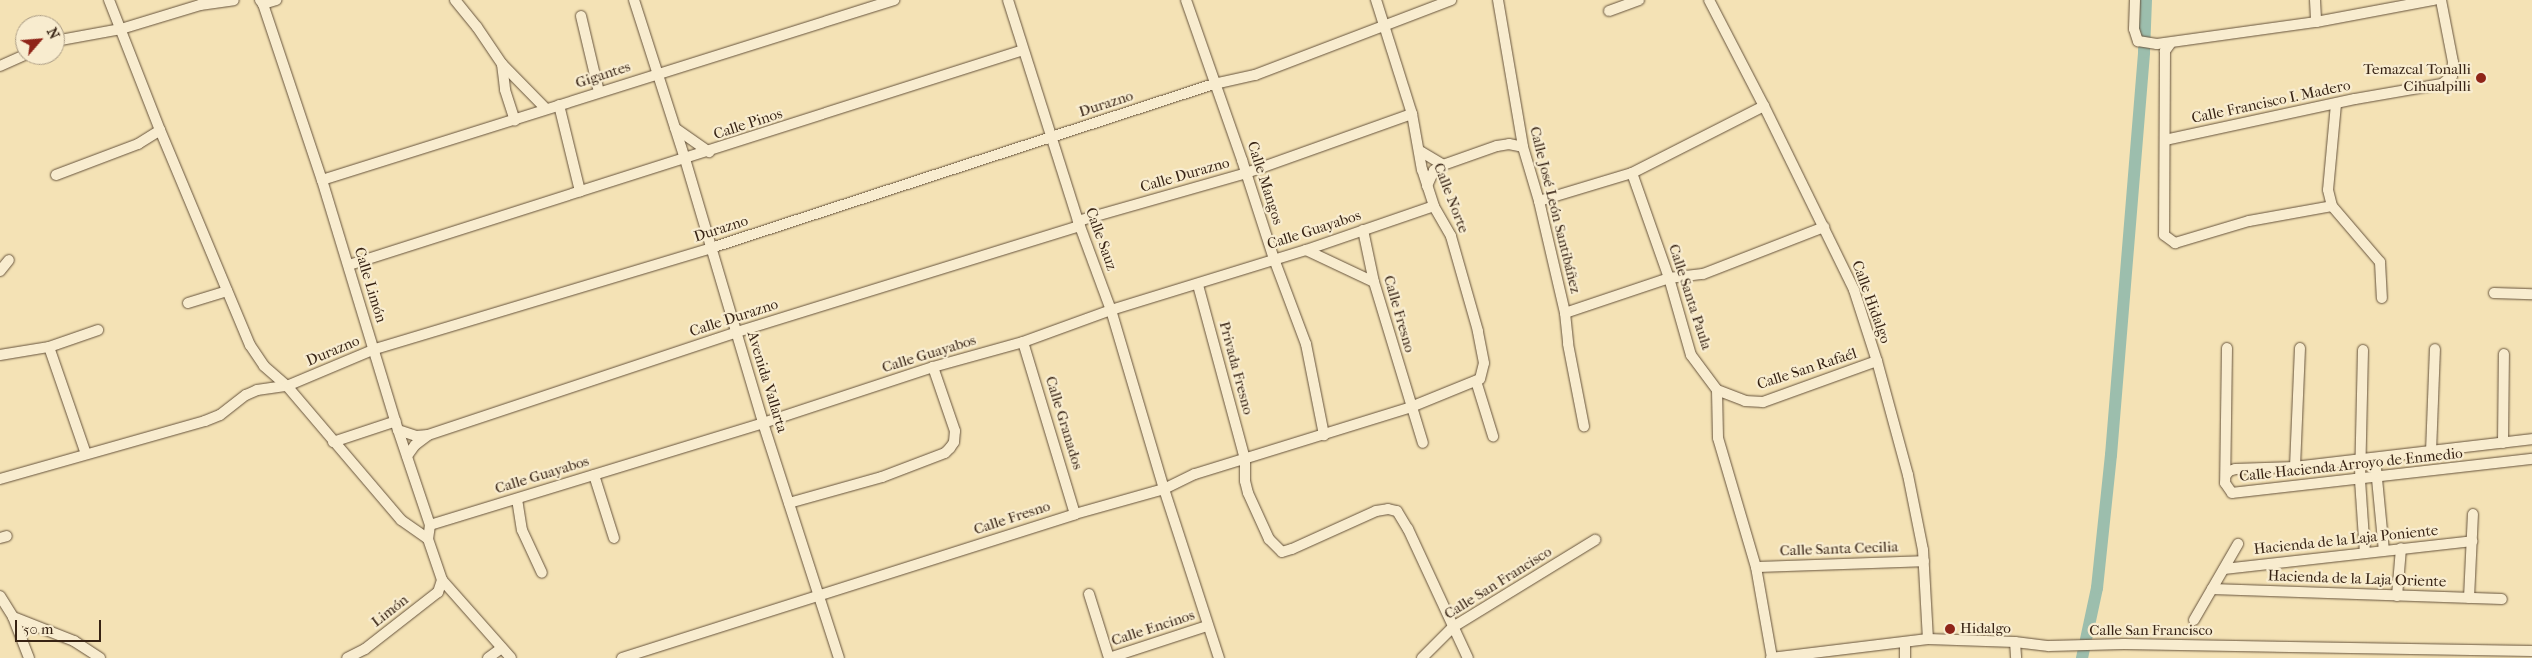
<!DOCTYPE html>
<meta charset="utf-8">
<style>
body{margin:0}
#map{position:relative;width:2532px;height:658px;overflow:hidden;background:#f4e2b5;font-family:"IM FELL French Canon",serif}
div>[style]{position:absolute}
.canal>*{height:12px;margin:-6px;padding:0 6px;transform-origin:6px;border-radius:6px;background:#9cbead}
.roads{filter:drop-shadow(0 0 1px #66533c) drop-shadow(0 0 1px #66533c)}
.minor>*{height:10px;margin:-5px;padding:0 5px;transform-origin:5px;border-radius:5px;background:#f8eccf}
.dots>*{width:14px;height:14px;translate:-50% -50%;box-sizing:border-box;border:2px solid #f8eccf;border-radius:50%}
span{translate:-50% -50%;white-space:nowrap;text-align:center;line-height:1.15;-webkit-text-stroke:4.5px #f8eccf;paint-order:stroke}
.poi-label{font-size:15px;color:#372314}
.right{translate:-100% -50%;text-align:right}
.left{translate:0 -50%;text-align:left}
.street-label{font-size:15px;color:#372314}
.north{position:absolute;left:15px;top:15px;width:50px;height:50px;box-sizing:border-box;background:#f8eccf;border:1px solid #ab9c84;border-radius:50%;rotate:63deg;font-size:14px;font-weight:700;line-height:20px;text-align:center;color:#372314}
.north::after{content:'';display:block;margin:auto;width:18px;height:22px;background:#8f2418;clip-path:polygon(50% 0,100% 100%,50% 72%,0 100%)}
.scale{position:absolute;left:15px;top:620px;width:86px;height:22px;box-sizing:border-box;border:2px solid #372314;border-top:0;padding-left:6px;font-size:15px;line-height:18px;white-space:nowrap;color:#372314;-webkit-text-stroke:4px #f8eccf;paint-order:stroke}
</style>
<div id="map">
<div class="canal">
<div style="left:2082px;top:658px;width:72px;rotate:-77.9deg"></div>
<div style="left:2097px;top:588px;width:134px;rotate:-84deg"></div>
<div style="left:2111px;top:455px;width:404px;rotate:-85.3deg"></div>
<div style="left:2144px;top:52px;width:52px;rotate:-87.8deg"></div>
</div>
<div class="roads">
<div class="minor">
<div style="left:109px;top:0;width:140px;rotate:68.6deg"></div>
<div style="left:160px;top:130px;width:233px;rotate:67.3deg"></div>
<div style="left:250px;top:345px;width:25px;rotate:56deg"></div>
<div style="left:264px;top:366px;width:30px;rotate:41deg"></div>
<div style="left:287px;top:386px;width:176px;rotate:49.6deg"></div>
<div style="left:401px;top:520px;width:33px;rotate:35deg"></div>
<div style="left:260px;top:0;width:5px;rotate:53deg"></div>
<div style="left:263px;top:4px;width:186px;rotate:71.5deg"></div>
<div style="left:322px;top:180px;width:261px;rotate:73.1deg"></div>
<div style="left:398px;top:430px;width:100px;rotate:71.4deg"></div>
<div style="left:430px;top:525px;width:14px;rotate:98deg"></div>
<div style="left:428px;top:539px;width:43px;rotate:71.1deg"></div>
<div style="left:442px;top:580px;width:13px;rotate:108deg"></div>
<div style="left:438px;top:592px;width:93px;rotate:142deg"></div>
<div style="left:365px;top:649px;width:20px;rotate:153deg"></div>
<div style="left:455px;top:0;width:35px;rotate:51deg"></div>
<div style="left:477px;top:27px;width:45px;rotate:56deg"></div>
<div style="left:502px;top:64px;width:63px;rotate:45.6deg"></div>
<div style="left:634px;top:0;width:167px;rotate:72.2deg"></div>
<div style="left:685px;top:159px;width:275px;rotate:73.5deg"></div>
<div style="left:763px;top:423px;width:247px;rotate:72.1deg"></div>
<div style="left:1008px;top:0;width:232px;rotate:72.4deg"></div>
<div style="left:1078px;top:221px;width:95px;rotate:69.7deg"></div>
<div style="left:1111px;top:310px;width:187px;rotate:73.5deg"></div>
<div style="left:1164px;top:489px;width:178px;rotate:72deg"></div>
<div style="left:1186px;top:0;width:170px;rotate:70.7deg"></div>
<div style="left:1242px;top:160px;width:104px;rotate:72.1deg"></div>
<div style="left:1274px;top:259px;width:91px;rotate:69.4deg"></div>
<div style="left:1306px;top:344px;width:93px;rotate:78.8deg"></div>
<div style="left:1498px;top:0;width:149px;rotate:80.3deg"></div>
<div style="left:1523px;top:147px;width:56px;rotate:73.5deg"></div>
<div style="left:1539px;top:201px;width:115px;rotate:76.9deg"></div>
<div style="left:1565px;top:313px;width:31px;rotate:84deg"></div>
<div style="left:1568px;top:344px;width:84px;rotate:79deg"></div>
<div style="left:1709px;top:0;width:119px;rotate:62.6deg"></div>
<div style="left:1764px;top:106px;width:205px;rotate:63.9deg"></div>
<div style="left:1854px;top:290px;width:75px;rotate:72.1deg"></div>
<div style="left:1877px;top:361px;width:118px;rotate:74.8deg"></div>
<div style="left:1908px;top:475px;width:76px;rotate:78.7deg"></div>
<div style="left:1923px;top:550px;width:89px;rotate:86.8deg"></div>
<div style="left:2135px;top:0;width:29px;rotate:92deg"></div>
<div style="left:2134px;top:29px;width:13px;rotate:72deg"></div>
<div style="left:2138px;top:41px;width:19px;rotate:9deg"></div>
<div style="left:2157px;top:44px;width:161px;rotate:-7.9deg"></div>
<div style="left:2316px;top:22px;width:120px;rotate:-10.6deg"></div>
<div style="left:2315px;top:0;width:22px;rotate:87deg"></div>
<div style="left:263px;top:4px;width:14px;rotate:-17deg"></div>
<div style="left:1609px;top:11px;width:32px;rotate:-20deg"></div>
<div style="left:581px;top:16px;width:78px;rotate:76.7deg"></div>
<div style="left:55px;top:41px;width:67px;rotate:-10.3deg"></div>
<div style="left:121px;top:29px;width:83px;rotate:-16.9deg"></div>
<div style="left:200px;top:5px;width:34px;rotate:-8deg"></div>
<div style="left:2170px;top:44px;width:9px;rotate:126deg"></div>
<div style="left:2165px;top:51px;width:184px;rotate:90.3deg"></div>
<div style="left:2164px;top:235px;width:14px;rotate:36deg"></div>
<div style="left:2175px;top:243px;width:77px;rotate:-16.6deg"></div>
<div style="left:2249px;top:221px;width:84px;rotate:-10.2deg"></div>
<div style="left:502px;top:64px;width:26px;rotate:83deg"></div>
<div style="left:505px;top:90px;width:32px;rotate:72deg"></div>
<div style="left:0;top:66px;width:27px;rotate:-24deg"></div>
<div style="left:2336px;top:104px;width:86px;rotate:95.3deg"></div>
<div style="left:2328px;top:190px;width:16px;rotate:76deg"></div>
<div style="left:2332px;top:206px;width:74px;rotate:49.4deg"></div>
<div style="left:2380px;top:262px;width:36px;rotate:87deg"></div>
<div style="left:559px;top:105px;width:89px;rotate:76.3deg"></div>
<div style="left:675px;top:128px;width:42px;rotate:35.2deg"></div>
<div style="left:2165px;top:140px;width:194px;rotate:-12.2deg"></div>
<div style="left:2355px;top:99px;width:88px;rotate:-9.8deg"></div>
<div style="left:2442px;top:84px;width:13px;rotate:-39deg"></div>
<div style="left:2452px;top:76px;width:14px;rotate:-86deg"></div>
<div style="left:2453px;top:62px;width:63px;rotate:-101deg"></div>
<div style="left:1420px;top:151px;width:27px;rotate:31deg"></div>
<div style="left:1632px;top:173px;width:111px;rotate:70.6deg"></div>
<div style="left:1669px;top:278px;width:80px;rotate:74.1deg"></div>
<div style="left:1691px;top:355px;width:44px;rotate:53.4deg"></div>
<div style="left:1717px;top:390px;width:48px;rotate:88.8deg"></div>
<div style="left:1718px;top:438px;width:134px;rotate:73.6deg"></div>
<div style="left:1756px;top:567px;width:92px;rotate:80deg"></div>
<div style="left:56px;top:175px;width:88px;rotate:-20.7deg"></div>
<div style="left:138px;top:144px;width:26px;rotate:-32deg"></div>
<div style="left:322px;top:180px;width:600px;rotate:-17.47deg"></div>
<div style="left:1427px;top:186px;width:17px;rotate:-66deg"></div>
<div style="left:1434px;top:170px;width:10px;rotate:-29deg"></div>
<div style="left:1443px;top:165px;width:57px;rotate:-19.4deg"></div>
<div style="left:1497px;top:146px;width:12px;rotate:-9deg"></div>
<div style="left:1509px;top:144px;width:14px;rotate:12deg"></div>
<div style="left:1539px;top:201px;width:97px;rotate:-16.8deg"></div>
<div style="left:1632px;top:173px;width:148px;rotate:-26.9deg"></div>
<div style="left:1078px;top:221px;width:175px;rotate:-15.9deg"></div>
<div style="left:1246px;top:173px;width:176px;rotate:-19.6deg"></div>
<div style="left:1363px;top:230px;width:53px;rotate:78.1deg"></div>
<div style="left:1374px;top:282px;width:168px;rotate:73.1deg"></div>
<div style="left:1306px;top:250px;width:75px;rotate:25.2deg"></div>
<div style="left:349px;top:265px;width:707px;rotate:-17.69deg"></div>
<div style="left:0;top:271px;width:14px;rotate:-51deg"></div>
<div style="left:1198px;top:285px;width:180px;rotate:74.9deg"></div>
<div style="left:1245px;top:459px;width:22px;rotate:90deg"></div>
<div style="left:1245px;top:481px;width:12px;rotate:76deg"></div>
<div style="left:1248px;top:493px;width:51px;rotate:65.5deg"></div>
<div style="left:1269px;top:539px;width:18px;rotate:45deg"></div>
<div style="left:1282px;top:552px;width:10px;rotate:-17deg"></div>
<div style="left:1292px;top:549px;width:92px;rotate:-24.3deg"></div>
<div style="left:1376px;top:511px;width:12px;rotate:-9deg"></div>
<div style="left:1388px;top:509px;width:9px;rotate:13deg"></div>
<div style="left:1397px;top:511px;width:21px;rotate:59deg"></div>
<div style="left:1408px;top:529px;width:142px;rotate:65.1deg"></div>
<div style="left:2494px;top:293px;width:38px;rotate:2deg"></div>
<div style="left:188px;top:303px;width:41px;rotate:-17.1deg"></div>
<div style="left:1565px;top:313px;width:110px;rotate:-18.6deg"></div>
<div style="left:1669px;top:278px;width:34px;rotate:-7deg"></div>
<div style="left:1703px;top:274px;width:130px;rotate:-21.2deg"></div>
<div style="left:1023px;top:342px;width:180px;rotate:73.2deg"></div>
<div style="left:2227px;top:348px;width:135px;rotate:90.8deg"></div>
<div style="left:2225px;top:483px;width:12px;rotate:55deg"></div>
<div style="left:2232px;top:493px;width:302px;rotate:-6.5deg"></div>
<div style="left:2363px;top:350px;width:130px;rotate:91.3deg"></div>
<div style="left:2360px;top:480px;width:73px;rotate:86.1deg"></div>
<div style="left:0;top:355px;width:50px;rotate:-9.3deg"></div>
<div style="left:1476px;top:381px;width:58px;rotate:72.8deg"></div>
<div style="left:1717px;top:390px;width:30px;rotate:21deg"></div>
<div style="left:1745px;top:401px;width:18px;rotate:3deg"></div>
<div style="left:1763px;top:402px;width:121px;rotate:-19.8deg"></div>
<div style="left:398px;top:430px;width:20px;rotate:18deg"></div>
<div style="left:417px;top:436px;width:11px;rotate:-5deg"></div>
<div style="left:428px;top:435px;width:326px;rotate:-18.4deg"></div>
<div style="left:737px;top:332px;width:359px;rotate:-17.2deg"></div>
<div style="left:333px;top:442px;width:66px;rotate:-18.4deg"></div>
<div style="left:2503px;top:443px;width:89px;rotate:-89.4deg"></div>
<div style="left:2431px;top:452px;width:103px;rotate:-87.8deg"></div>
<div style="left:86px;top:454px;width:113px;rotate:-109.1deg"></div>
<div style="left:49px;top:347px;width:52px;rotate:-19.1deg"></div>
<div style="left:407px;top:456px;width:14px;rotate:-54deg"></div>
<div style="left:415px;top:445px;width:15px;rotate:-37deg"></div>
<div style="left:2375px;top:458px;width:93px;rotate:84.5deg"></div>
<div style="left:2295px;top:467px;width:119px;rotate:-87.6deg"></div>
<div style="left:594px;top:475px;width:66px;rotate:72.4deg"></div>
<div style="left:2226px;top:475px;width:5px;rotate:-53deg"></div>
<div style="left:2229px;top:471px;width:6px;rotate:-18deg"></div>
<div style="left:2235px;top:469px;width:60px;rotate:-1.9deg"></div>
<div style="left:2295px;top:467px;width:239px;rotate:-6.7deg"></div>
<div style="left:0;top:479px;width:213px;rotate:-15.8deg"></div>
<div style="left:205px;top:421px;width:16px;rotate:-22deg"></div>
<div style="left:220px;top:415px;width:33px;rotate:-38deg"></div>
<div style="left:246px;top:395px;width:12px;rotate:-24deg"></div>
<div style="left:257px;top:390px;width:30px;rotate:-8deg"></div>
<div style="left:287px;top:386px;width:95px;rotate:-22.8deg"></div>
<div style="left:375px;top:349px;width:351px;rotate:-16.7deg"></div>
<div style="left:711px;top:248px;width:529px;rotate:-18.06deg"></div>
<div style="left:1214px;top:84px;width:42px;rotate:-12.4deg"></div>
<div style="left:1255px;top:75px;width:210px;rotate:-20.9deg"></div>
<div style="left:517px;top:499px;width:31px;rotate:81deg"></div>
<div style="left:522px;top:530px;width:47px;rotate:65.1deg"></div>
<div style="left:789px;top:503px;width:97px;rotate:-15.6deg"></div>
<div style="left:882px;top:477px;width:67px;rotate:-20.9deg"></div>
<div style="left:945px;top:453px;width:7px;rotate:-45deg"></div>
<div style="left:950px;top:448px;width:7px;rotate:-56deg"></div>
<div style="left:954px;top:442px;width:11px;rotate:-85deg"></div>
<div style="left:955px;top:431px;width:68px;rotate:-109deg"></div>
<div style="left:430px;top:525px;width:348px;rotate:-17deg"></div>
<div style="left:763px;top:423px;width:179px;rotate:-18.2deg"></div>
<div style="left:933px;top:367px;width:93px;rotate:-15.5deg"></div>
<div style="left:1023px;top:342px;width:94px;rotate:-20deg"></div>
<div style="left:1111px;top:310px;width:204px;rotate:-17.1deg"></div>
<div style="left:1306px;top:250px;width:135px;rotate:-19deg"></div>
<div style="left:0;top:538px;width:7px;rotate:-16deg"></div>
<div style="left:1756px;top:567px;width:168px;rotate:-2deg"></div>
<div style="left:2224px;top:569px;width:250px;rotate:-6.4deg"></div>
<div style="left:442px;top:580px;width:104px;rotate:48.5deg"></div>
<div style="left:2212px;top:589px;width:290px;rotate:2deg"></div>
<div style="left:1089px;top:594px;width:67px;rotate:72.6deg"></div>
<div style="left:0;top:596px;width:25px;rotate:58deg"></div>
<div style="left:13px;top:617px;width:44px;rotate:68.7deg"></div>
<div style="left:2397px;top:596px;width:48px;rotate:-85.2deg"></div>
<div style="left:2469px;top:598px;width:84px;rotate:-87.3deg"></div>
<div style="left:13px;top:617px;width:66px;rotate:21.5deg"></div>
<div style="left:74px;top:641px;width:31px;rotate:33deg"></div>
<div style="left:2194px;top:620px;width:88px;rotate:-59.9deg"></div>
<div style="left:1905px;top:642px;width:16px;rotate:90deg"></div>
<div style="left:2015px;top:642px;width:16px;rotate:86deg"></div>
<div style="left:488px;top:658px;width:17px;rotate:-36deg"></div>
<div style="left:622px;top:658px;width:475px;rotate:-17.6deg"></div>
<div style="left:1075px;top:514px;width:92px;rotate:-15.7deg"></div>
<div style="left:1164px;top:489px;width:34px;rotate:-26deg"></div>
<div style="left:1195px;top:474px;width:226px;rotate:-17.2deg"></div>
<div style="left:1411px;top:407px;width:74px;rotate:-22.1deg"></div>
<div style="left:1480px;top:379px;width:16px;rotate:-76deg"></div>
<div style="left:1484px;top:363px;width:33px;rotate:-101deg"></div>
<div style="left:1478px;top:331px;width:99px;rotate:-105.9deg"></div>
<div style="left:1451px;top:236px;width:34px;rotate:-120deg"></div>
<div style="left:1434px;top:206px;width:38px;rotate:-108deg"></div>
<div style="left:1422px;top:170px;width:57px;rotate:-100.1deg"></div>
<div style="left:1412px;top:114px;width:120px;rotate:-107.5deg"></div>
<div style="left:1109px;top:658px;width:103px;rotate:-18.1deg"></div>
<div style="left:1422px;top:658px;width:44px;rotate:-45deg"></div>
<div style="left:1453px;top:627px;width:167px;rotate:-31.5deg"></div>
<div style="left:1771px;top:658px;width:158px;rotate:-6.9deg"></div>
<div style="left:1928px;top:639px;width:87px;rotate:2deg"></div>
<div style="left:2015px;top:642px;width:34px;rotate:7deg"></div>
<div style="left:2049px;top:646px;width:75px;rotate:-1.5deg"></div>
<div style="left:2124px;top:644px;width:408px;rotate:1deg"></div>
</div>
</div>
<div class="dots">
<div style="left:2481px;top:78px;background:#8f2418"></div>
<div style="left:1950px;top:629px;background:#8f2418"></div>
</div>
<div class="poi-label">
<span class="right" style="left:2471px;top:78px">Temazcal Tonalli<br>Cihualpilli</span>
<span class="left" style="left:1960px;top:629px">Hidalgo</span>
</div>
<div class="street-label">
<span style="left:603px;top:75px;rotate:-18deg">Gigantes</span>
<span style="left:2271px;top:102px;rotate:-12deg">Calle Francisco I. Madero</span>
<span style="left:1106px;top:104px;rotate:-18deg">Durazno</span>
<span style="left:748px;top:124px;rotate:-18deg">Calle Pinos</span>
<span style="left:1185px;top:175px;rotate:-16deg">Calle Durazno</span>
<span style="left:1265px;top:183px;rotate:72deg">Calle Mangos</span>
<span style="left:1451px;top:198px;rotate:69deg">Calle Norte</span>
<span style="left:1555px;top:210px;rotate:76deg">Calle José León Santibáñez</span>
<span style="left:721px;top:229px;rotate:-18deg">Durazno</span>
<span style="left:1314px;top:230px;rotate:-18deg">Calle Guayabos</span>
<span style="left:1101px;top:239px;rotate:70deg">Calle Sauz</span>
<span style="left:370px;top:285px;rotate:73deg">Calle Limón</span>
<span style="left:1690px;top:297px;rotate:72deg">Calle Santa Paula</span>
<span style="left:1871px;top:302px;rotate:70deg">Calle Hidalgo</span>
<span style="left:1399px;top:314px;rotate:74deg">Calle Fresno</span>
<span style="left:734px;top:318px;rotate:-18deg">Calle Durazno</span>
<span style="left:333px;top:351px;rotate:-23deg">Durazno</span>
<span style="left:929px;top:354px;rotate:-17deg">Calle Guayabos</span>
<span style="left:1236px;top:368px;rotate:75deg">Privada Fresno</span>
<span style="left:1807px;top:369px;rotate:-18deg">Calle San Rafaél</span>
<span style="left:767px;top:382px;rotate:73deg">Avenida Vallarta</span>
<span style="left:1064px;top:423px;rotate:73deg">Calle Granados</span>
<span style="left:2351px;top:465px;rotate:-6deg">Calle Hacienda Arroyo de Enmedio</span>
<span style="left:542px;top:475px;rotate:-17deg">Calle Guayabos</span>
<span style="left:1012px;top:518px;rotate:-18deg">Calle Fresno</span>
<span style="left:2346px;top:540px;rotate:-6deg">Hacienda de la Laja Poniente</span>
<span style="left:1839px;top:549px;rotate:-2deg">Calle Santa Cecilia</span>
<span style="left:2357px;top:579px;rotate:2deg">Hacienda de la Laja Oriente</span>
<span style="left:1498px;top:583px;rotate:-32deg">Calle San Francisco</span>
<span style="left:390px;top:611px;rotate:-38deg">Limón</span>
<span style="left:1153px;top:628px;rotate:-18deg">Calle Encinos</span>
<span style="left:2151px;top:631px">Calle San Francisco</span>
</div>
<div class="north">N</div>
<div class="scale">50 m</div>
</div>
